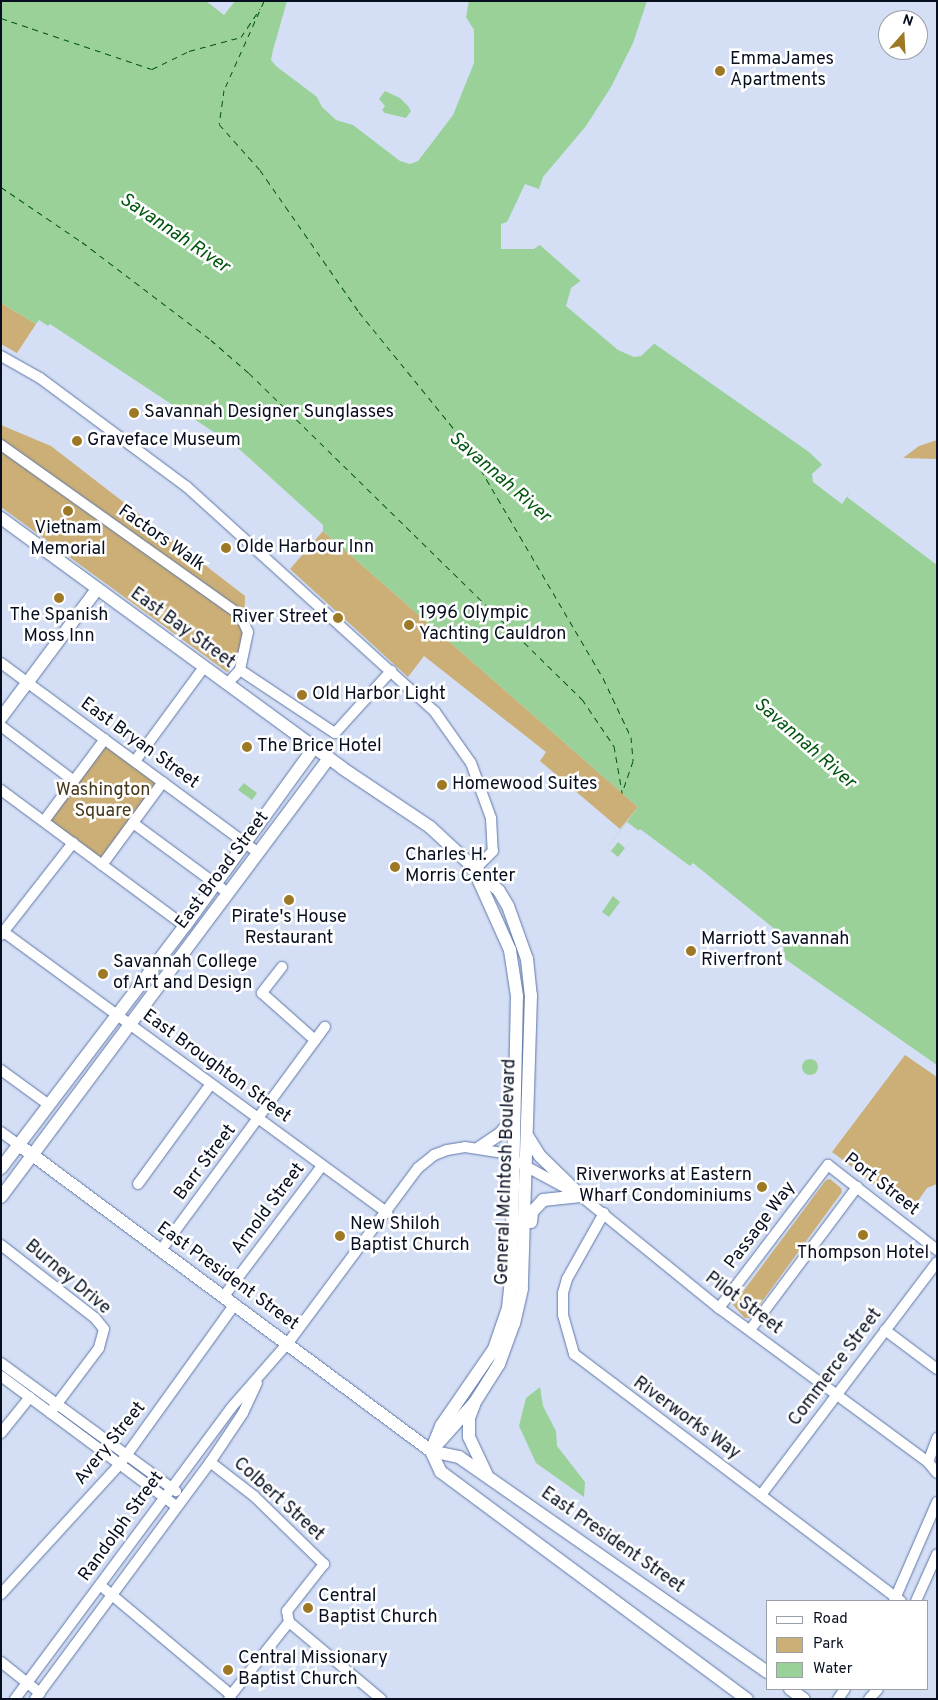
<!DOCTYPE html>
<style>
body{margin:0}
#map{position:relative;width:938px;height:1700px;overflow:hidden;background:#d4dff5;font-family:Overpass,sans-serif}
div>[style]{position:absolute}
.green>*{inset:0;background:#cbaf76}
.water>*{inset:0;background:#9ad199}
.round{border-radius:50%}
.pier>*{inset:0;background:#d4dff5}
.ferry>*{height:1px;margin-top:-0.5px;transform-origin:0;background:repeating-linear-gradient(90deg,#00550d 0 6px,transparent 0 11px)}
.roads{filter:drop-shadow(0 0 1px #5f77a8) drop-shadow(0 0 1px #5f77a8)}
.minor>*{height:10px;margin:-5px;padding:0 5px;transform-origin:5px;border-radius:5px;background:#fff}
.major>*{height:12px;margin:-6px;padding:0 6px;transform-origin:6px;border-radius:6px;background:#fff}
.dots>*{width:14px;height:14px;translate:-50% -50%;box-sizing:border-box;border:2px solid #fff;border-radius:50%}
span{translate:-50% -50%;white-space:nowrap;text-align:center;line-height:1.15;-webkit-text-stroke:5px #fff;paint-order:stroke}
.poi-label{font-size:18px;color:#060e20}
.left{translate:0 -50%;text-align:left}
.right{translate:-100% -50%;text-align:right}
.street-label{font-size:18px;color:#060e20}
.park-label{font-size:18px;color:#463718}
.water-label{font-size:19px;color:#00550d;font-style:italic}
.frame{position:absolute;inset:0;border:2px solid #060e20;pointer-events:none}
.legend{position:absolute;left:766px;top:1600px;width:162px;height:90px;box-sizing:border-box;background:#fff;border:1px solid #9b9fa6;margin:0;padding:6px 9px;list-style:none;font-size:15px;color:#060e20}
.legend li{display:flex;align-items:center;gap:10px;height:25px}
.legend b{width:25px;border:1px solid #9b9fa6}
.north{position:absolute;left:878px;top:10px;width:50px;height:50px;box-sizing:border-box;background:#fff;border:1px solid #9b9fa6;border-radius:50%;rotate:19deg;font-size:14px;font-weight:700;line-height:20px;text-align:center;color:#060e20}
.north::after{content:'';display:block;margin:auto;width:18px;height:22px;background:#9d7925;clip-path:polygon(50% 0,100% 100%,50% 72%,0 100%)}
</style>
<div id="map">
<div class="green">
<div style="clip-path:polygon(1px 303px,36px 324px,17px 353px,1px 344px)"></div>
<div style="clip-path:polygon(1px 425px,51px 446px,245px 596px,244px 636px,237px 663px,227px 672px,1px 507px)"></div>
<div style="clip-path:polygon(937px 440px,937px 459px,903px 458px,919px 446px)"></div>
<div style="clip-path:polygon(323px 531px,638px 807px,620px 829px,540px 761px,546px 752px,424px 656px,408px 677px,290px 569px)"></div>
<div style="clip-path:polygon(105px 746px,157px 784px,101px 859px,49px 821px)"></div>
<div style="clip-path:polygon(905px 1055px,937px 1077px,937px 1184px,927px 1188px,911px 1211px,832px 1152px)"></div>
<div style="clip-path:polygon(830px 1179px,841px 1188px,842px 1192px,750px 1318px,745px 1318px,733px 1305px,826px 1180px)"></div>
</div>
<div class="water">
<div style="clip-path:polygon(1px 1px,206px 1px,224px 15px,235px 1px,287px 1px,273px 50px,271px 60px,276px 66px,317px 97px,322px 107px,336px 120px,353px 125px,400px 161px,410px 164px,418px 161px,453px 115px,474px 63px,474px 30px,466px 17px,469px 1px,647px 1px,633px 43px,611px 87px,586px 126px,543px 177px,539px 189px,529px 192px,524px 231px,642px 335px,809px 452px,838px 480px,849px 494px,847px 497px,937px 565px,937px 1065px,785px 959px,783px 944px,769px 943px,777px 931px,693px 863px,690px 866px,640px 829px,618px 857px,607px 848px,638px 807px,323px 531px,323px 525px,238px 448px,50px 324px,48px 326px,39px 320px,36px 324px,1px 303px)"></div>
<div style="clip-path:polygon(385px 91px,400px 98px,408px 106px,411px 111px,406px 118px,385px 113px,382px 110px,385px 106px,379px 99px)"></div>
<div style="clip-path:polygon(244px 783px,257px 793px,252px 800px,238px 790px)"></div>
<div style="clip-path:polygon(613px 896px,620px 902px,609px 917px,602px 912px)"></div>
<div class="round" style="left:802px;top:1059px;width:16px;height:16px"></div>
<div style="clip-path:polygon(540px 1387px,543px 1406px,556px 1431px,557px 1446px,585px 1482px,584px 1497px,536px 1463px,519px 1426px,526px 1398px)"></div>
</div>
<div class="pier">
<div style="clip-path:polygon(525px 184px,539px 189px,531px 194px,526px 230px,541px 244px,534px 249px,501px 249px,501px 224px,507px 222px)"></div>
<div style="clip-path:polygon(583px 279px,656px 342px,641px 356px,634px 357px,618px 350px,566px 306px,571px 288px)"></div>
<div style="clip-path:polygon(823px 464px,850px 492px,842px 504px,813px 482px,812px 474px)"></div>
<div style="clip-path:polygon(627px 822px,639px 831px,625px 848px,618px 842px,611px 851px,607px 848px)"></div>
</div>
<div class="ferry">
<div style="left:264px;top:1px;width:98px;rotate:114.2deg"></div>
<div style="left:224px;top:90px;width:34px;rotate:98deg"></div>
<div style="left:219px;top:124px;width:62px;rotate:48.3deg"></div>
<div style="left:260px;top:170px;width:173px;rotate:55.1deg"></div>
<div style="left:359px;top:312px;width:166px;rotate:50.9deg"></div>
<div style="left:464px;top:441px;width:275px;rotate:59.6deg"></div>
<div style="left:603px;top:678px;width:65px;rotate:64.6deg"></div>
<div style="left:631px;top:737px;width:24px;rotate:85deg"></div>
<div style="left:633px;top:761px;width:34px;rotate:109deg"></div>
<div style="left:1px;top:18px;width:159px;rotate:18.7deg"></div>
<div style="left:152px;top:69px;width:41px;rotate:-25.9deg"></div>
<div style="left:189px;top:51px;width:54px;rotate:-15.1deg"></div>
<div style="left:241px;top:37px;width:34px;rotate:-56deg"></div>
<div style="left:1px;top:187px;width:98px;rotate:34.2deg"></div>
<div style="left:82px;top:242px;width:162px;rotate:37.2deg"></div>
<div style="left:211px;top:340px;width:50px;rotate:41deg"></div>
<div style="left:249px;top:373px;width:466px;rotate:44.4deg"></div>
<div style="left:582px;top:699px;width:57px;rotate:55.8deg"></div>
<div style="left:614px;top:746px;width:47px;rotate:80.1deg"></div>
</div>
<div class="roads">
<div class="minor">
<div style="left:1px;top:356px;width:45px;rotate:29.4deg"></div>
<div style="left:40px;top:378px;width:183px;rotate:36.6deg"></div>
<div style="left:187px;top:487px;width:335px;rotate:42.2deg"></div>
<div style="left:435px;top:712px;width:62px;rotate:54.8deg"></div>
<div style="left:471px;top:763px;width:59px;rotate:70deg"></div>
<div style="left:491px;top:818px;width:33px;rotate:87deg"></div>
<div style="left:493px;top:851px;width:27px;rotate:135deg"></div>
<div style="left:1px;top:445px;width:293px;rotate:35.4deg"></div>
<div style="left:240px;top:615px;width:19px;rotate:65deg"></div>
<div style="left:248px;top:632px;width:39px;rotate:102deg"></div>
<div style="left:240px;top:670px;width:19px;rotate:133deg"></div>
<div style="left:1px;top:663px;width:318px;rotate:36.4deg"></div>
<div style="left:240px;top:670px;width:114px;rotate:33.6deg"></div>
<div style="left:335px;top:733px;width:84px;rotate:-47.9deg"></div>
<div style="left:1px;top:726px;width:91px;rotate:37deg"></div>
<div style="left:135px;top:761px;width:117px;rotate:-53.7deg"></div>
<div style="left:1px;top:790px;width:229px;rotate:36.5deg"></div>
<div style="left:44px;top:821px;width:102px;rotate:-53.4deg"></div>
<div style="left:133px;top:823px;width:118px;rotate:36.4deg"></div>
<div style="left:102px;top:865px;width:103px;rotate:-53.7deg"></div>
<div style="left:1px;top:930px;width:479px;rotate:36.2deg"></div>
<div style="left:1px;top:935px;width:117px;rotate:-52deg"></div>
<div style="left:282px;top:967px;width:33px;rotate:128deg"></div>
<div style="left:262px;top:993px;width:71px;rotate:41.6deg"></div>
<div style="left:1px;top:1070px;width:59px;rotate:36.1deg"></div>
<div style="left:1px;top:1132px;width:22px;rotate:36deg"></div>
<div style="left:138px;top:1184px;width:124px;rotate:-53.9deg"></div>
<div style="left:604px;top:1213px;width:76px;rotate:119.3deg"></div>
<div style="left:567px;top:1279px;width:15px;rotate:106deg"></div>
<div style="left:563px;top:1293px;width:22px;rotate:90deg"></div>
<div style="left:563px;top:1315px;width:41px;rotate:74.2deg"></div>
<div style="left:574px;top:1354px;width:410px;rotate:37.1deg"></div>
<div style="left:1px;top:1245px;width:119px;rotate:37.8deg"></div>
<div style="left:95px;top:1318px;width:14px;rotate:51deg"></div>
<div style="left:104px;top:1329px;width:20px;rotate:105deg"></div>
<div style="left:99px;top:1348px;width:81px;rotate:127deg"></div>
<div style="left:161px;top:1250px;width:277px;rotate:-53.7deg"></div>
<div style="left:224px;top:1296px;width:163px;rotate:-53deg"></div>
<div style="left:719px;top:1308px;width:180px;rotate:-52.7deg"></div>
<div style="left:828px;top:1165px;width:138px;rotate:37.9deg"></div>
<div style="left:750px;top:1330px;width:179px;rotate:-53.2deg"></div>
<div style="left:885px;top:1330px;width:65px;rotate:36.9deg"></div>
<div style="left:1px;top:1363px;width:217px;rotate:36.2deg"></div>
<div style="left:1px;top:1376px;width:218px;rotate:36.6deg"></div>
<div style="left:1px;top:1433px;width:46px;rotate:-51.1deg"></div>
<div style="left:210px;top:1462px;width:56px;rotate:37.7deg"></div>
<div style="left:254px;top:1496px;width:98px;rotate:44.2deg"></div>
<div style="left:324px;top:1564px;width:60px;rotate:128.2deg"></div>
<div style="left:287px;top:1611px;width:11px;rotate:80deg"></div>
<div style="left:289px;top:1622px;width:93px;rotate:128.5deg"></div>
<div style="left:928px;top:1462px;width:26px;rotate:-69deg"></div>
<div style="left:761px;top:1495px;width:292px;rotate:-52.9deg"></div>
<div style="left:100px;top:1585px;width:171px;rotate:40deg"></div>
<div style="left:231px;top:1695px;width:4px;rotate:117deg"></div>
<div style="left:1px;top:1594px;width:176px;rotate:-47.5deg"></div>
<div style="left:120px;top:1464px;width:197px;rotate:-54.3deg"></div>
<div style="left:894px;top:1601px;width:108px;rotate:-66.5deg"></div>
<div style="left:916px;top:1601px;width:51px;rotate:-65.9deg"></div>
<div style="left:289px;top:1622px;width:120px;rotate:39.9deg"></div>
<div style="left:1px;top:1662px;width:50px;rotate:38.5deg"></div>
<div style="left:15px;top:1699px;width:362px;rotate:-53.4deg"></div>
<div style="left:231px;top:1408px;width:86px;rotate:-48.8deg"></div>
<div style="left:288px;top:1343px;width:218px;rotate:-53.4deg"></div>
<div style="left:418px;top:1168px;width:21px;rotate:-39deg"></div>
<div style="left:434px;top:1155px;width:14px;rotate:-21deg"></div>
<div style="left:447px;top:1150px;width:18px;rotate:-9deg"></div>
<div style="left:465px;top:1147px;width:36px;rotate:9deg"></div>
<div style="left:501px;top:1153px;width:91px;rotate:28.3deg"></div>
<div style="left:581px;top:1196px;width:178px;rotate:39.1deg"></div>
<div style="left:719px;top:1308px;width:260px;rotate:36.4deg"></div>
<div style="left:928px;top:1462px;width:14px;rotate:51deg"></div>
<div style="left:35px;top:1699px;width:292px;rotate:-53.5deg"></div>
<div style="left:209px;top:1464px;width:61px;rotate:-56.3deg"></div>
<div style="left:243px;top:1413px;width:33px;rotate:-65deg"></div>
<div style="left:838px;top:1699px;width:12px;rotate:-55deg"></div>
<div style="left:869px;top:1699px;width:13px;rotate:-48deg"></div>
</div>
<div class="major">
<div style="left:1px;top:518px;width:423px;rotate:36.2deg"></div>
<div style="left:342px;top:768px;width:106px;rotate:33.8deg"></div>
<div style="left:430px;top:827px;width:94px;rotate:42.8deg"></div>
<div style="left:499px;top:891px;width:17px;rotate:59deg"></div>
<div style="left:508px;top:906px;width:56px;rotate:70.3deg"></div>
<div style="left:527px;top:959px;width:36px;rotate:84deg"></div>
<div style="left:531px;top:995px;width:294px;rotate:91.8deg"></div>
<div style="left:522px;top:1289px;width:35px;rotate:103deg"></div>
<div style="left:514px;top:1323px;width:44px;rotate:110.1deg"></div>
<div style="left:499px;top:1364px;width:45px;rotate:122.3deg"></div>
<div style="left:475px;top:1402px;width:66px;rotate:131.9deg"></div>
<div style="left:1px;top:718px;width:161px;rotate:-53.3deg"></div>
<div style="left:528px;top:1137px;width:22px;rotate:58deg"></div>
<div style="left:540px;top:1156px;width:57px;rotate:44.3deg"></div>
<div style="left:19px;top:1145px;width:513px;rotate:36.6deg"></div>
<div style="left:431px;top:1451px;width:29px;rotate:12deg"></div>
<div style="left:459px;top:1457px;width:376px;rotate:34.9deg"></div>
<div style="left:479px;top:1148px;width:25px;rotate:-34deg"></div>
<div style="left:500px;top:1134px;width:22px;rotate:-51deg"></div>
<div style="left:1px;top:1168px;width:304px;rotate:-52.8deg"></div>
<div style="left:185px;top:926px;width:220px;rotate:-54.1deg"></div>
<div style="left:1px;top:1197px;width:548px;rotate:-53.23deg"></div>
<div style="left:531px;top:1222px;width:10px;rotate:-84deg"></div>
<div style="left:532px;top:1212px;width:16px;rotate:-47deg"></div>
<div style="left:543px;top:1200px;width:38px;rotate:-6deg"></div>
<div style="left:474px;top:1405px;width:14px;rotate:111deg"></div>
<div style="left:469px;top:1418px;width:19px;rotate:90deg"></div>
<div style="left:469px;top:1437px;width:42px;rotate:64.7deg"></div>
<div style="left:433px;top:1446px;width:22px;rotate:-68deg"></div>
<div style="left:441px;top:1426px;width:93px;rotate:-55.5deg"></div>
<div style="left:494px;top:1349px;width:43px;rotate:-71.1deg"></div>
<div style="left:508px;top:1308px;width:27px;rotate:-84deg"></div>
<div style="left:511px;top:1281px;width:285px;rotate:-88.8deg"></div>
<div style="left:517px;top:996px;width:47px;rotate:-98.7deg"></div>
<div style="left:510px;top:950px;width:88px;rotate:-114.2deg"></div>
<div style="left:431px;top:1451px;width:23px;rotate:65deg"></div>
<div style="left:441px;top:1472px;width:381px;rotate:36.6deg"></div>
<div style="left:790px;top:1689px;width:17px;rotate:36deg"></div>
</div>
</div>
<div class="dots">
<div style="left:720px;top:71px;background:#9d7925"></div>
<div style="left:134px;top:413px;background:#9d7925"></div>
<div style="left:77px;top:441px;background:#9d7925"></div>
<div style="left:68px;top:511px;background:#9d7925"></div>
<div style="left:226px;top:548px;background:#9d7925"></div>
<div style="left:59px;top:598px;background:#9d7925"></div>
<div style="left:338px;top:618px;background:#9d7925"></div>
<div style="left:409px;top:625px;background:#9d7925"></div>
<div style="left:302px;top:695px;background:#9d7925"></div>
<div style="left:247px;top:747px;background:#9d7925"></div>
<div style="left:442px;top:785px;background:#9d7925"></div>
<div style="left:395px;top:867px;background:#9d7925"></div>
<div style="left:289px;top:900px;background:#9d7925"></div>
<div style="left:691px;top:951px;background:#9d7925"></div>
<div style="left:103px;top:974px;background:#9d7925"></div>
<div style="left:762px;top:1187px;background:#9d7925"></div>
<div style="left:863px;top:1235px;background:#9d7925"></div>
<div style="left:340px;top:1236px;background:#9d7925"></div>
<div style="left:308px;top:1608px;background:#9d7925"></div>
<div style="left:228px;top:1670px;background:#9d7925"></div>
</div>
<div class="poi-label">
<span class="left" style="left:730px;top:71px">EmmaJames<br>Apartments</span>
<span class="left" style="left:144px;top:413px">Savannah Designer Sunglasses</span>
<span class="left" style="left:87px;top:441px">Graveface Museum</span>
<span style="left:68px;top:540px">Vietnam<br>Memorial</span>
<span class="left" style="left:236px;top:548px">Olde Harbour Inn</span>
<span class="left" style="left:419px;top:625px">1996 Olympic<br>Yachting Cauldron</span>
<span style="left:59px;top:627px">The Spanish<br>Moss Inn</span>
<span class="right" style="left:328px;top:618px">River Street</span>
<span class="left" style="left:312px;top:695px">Old Harbor Light</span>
<span class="left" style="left:257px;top:747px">The Brice Hotel</span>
<span class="left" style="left:452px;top:785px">Homewood Suites</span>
<span class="left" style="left:405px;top:867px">Charles H.<br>Morris Center</span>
<span style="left:289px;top:929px">Pirate's House<br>Restaurant</span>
<span class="left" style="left:701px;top:951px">Marriott Savannah<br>Riverfront</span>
<span class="left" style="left:113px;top:974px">Savannah College<br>of Art and Design</span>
<span class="right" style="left:752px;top:1187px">Riverworks at Eastern<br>Wharf Condominiums</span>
<span class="left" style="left:350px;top:1236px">New Shiloh<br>Baptist Church</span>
<span style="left:863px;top:1254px">Thompson Hotel</span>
<span class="left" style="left:318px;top:1608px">Central<br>Baptist Church</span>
<span class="left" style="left:238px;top:1670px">Central Missionary<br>Baptist Church</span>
</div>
<div class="street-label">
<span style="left:161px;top:539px;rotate:35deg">Factors Walk</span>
<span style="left:182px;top:629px;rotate:36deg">East Bay Street</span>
<span style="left:139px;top:744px;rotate:36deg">East Bryan Street</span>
<span style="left:223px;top:871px;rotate:-53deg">East Broad Street</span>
<span style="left:216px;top:1067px;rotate:36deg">East Broughton Street</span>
<span style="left:206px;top:1163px;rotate:-53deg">Barr Street</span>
<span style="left:507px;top:1172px;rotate:-88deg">General McIntosh Boulevard</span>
<span style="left:881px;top:1185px;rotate:38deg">Port Street</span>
<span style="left:269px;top:1209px;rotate:-53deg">Arnold Street</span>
<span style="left:761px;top:1226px;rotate:-53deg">Passage Way</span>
<span style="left:227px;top:1277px;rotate:36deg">East President Street</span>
<span style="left:67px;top:1278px;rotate:40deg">Burney Drive</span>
<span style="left:743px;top:1304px;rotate:37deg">Pilot Street</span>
<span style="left:836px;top:1368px;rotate:-53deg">Commerce Street</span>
<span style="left:686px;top:1419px;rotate:36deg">Riverworks Way</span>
<span style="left:111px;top:1444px;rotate:-51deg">Avery Street</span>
<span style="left:278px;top:1500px;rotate:42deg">Colbert Street</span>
<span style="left:122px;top:1527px;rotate:-54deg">Randolph Street</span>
<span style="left:612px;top:1541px;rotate:35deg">East President Street</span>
</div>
<div class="park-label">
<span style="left:103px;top:802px">Washington<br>Square</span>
</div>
<div class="water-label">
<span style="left:174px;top:234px;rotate:34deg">Savannah River</span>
<span style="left:499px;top:478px;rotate:41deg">Savannah River</span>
<span style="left:804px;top:744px;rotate:41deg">Savannah River</span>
</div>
<div class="frame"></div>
<ul class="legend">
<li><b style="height:6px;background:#fff"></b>Road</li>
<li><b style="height:14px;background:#cbaf76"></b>Park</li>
<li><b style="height:14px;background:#9ad199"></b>Water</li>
</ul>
<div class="north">N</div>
</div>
